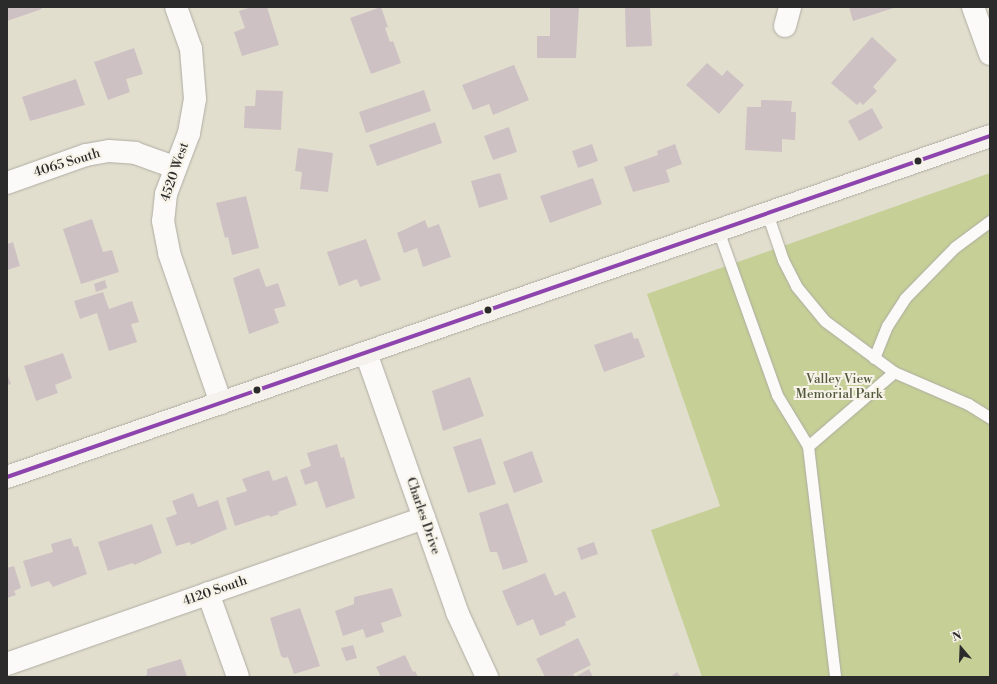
<!DOCTYPE html>
<style>
body{margin:0}
#map{position:relative;width:997px;height:684px;overflow:hidden;background:#e2dece;font-family:"Libre Bodoni",serif}
div>[style]{position:absolute}
.green>*{inset:0;background:#c5cf96}
.building>*{inset:0;background:#cec1c4}
.roads{filter:drop-shadow(0 0 1px #aeaca2) drop-shadow(0 0 1px #aeaca2)}
.service>*{height:11px;margin:-5.5px;padding:0 5.5px;transform-origin:5.5px;border-radius:5.5px;background:#fbfaf8}
.minor>*{height:22px;margin:-11px;padding:0 11px;transform-origin:11px;border-radius:11px;background:#fbfaf8}
.tertiary>*{height:22px;margin:-11px;padding:0 11px;transform-origin:11px;border-radius:11px;background:#fbfaf8}
.secondary>*{height:22px;margin:-11px;padding:0 11px;transform-origin:11px;border-radius:11px;background:#f5f2ed}
.bus-1>*{height:4px;margin:-2px;padding:0 2px;transform-origin:2px;border-radius:2px;background:#8e44ad}
.dots>*{width:11px;height:11px;translate:-50% -50%;box-sizing:border-box;border:2px solid #f7f3e8;border-radius:50%}
span{translate:-50% -50%;white-space:nowrap;text-align:center;line-height:1.15;-webkit-text-stroke:4px #f7f3e8;paint-order:stroke}
.street-label{font-size:13px;color:#2b2b2b}
.park-label{font-size:13px;color:#52593d}
.frame{position:absolute;inset:0;border:8px solid #2b2b2b;pointer-events:none}
.north{position:absolute;left:941px;top:628px;width:40px;height:40px;-webkit-text-stroke:3px #f7f3e8;paint-order:stroke;rotate:341deg;font-size:11px;font-weight:700;line-height:16px;text-align:center;color:#2b2b2b}
.north::after{content:'';display:block;margin:auto;width:14px;height:18px;background:#2b2b2b;clip-path:polygon(50% 0,100% 100%,50% 72%,0 100%)}
</style>
<div id="map">
<div class="green">
<div style="clip-path:polygon(990px 173px,990px 677px,702px 677px,651px 530px,720px 506px,647px 294px)"></div>
</div>
<div class="building">
<div style="clip-path:polygon(7px 7px,41px 7px,42px 9px,7px 21px)"></div>
<div style="clip-path:polygon(251px 7px,267px 7px,279px 45px,242px 56px,234px 32px,245px 28px,239px 11px)"></div>
<div style="clip-path:polygon(381px 7px,388px 27px,385px 28px,390px 42px,393px 41px,401px 63px,371px 74px,350px 18px)"></div>
<div style="clip-path:polygon(550px 7px,579px 7px,576px 58px,537px 58px,537px 36px,550px 36px)"></div>
<div style="clip-path:polygon(625px 7px,650px 7px,652px 46px,626px 47px)"></div>
<div style="clip-path:polygon(849px 7px,897px 7px,853px 21px)"></div>
<div style="clip-path:polygon(872px 37px,897px 60px,873px 87px,877px 91px,863px 105px,860px 102px,857px 105px,831px 83px)"></div>
<div style="clip-path:polygon(134px 48px,143px 74px,126px 79px,130px 92px,108px 100px,94px 62px)"></div>
<div style="clip-path:polygon(707px 63px,722px 76px,727px 70px,744px 85px,719px 114px,686px 85px)"></div>
<div style="clip-path:polygon(514px 65px,529px 100px,493px 115px,489px 104px,473px 110px,462px 85px)"></div>
<div style="clip-path:polygon(76px 79px,85px 105px,30px 121px,22px 97px)"></div>
<div style="clip-path:polygon(256px 90px,283px 91px,281px 130px,244px 128px,245px 106px,255px 106px)"></div>
<div style="clip-path:polygon(424px 90px,431px 111px,366px 133px,359px 112px)"></div>
<div style="clip-path:polygon(761px 100px,792px 101px,791px 112px,796px 112px,795px 140px,782px 139px,782px 152px,745px 150px,747px 107px,761px 107px)"></div>
<div style="clip-path:polygon(872px 108px,883px 128px,859px 141px,848px 121px)"></div>
<div style="clip-path:polygon(435px 122px,442px 143px,377px 166px,369px 145px)"></div>
<div style="clip-path:polygon(509px 127px,517px 152px,493px 160px,484px 136px)"></div>
<div style="clip-path:polygon(592px 144px,598px 161px,578px 168px,572px 151px)"></div>
<div style="clip-path:polygon(675px 144px,682px 164px,666px 170px,670px 182px,633px 192px,624px 167px,658px 155px,657px 151px)"></div>
<div style="clip-path:polygon(298px 148px,333px 153px,328px 192px,300px 189px,302px 172px,295px 171px)"></div>
<div style="clip-path:polygon(500px 173px,508px 199px,479px 208px,471px 181px)"></div>
<div style="clip-path:polygon(593px 178px,602px 204px,550px 223px,540px 196px)"></div>
<div style="clip-path:polygon(246px 196px,259px 248px,232px 255px,228px 237px,225px 238px,216px 203px)"></div>
<div style="clip-path:polygon(92px 219px,103px 252px,112px 250px,119px 272px,81px 284px,63px 229px)"></div>
<div style="clip-path:polygon(425px 220px,428px 228px,439px 224px,451px 257px,423px 267px,417px 248px,404px 253px,397px 233px)"></div>
<div style="clip-path:polygon(366px 239px,381px 280px,360px 287px,357px 279px,339px 286px,327px 252px)"></div>
<div style="clip-path:polygon(13px 242px,20px 266px,7px 270px,7px 244px)"></div>
<div style="clip-path:polygon(259px 268px,266px 287px,278px 283px,286px 306px,274px 309px,279px 323px,249px 334px,233px 278px)"></div>
<div style="clip-path:polygon(105px 280px,107px 288px,96px 292px,94px 284px)"></div>
<div style="clip-path:polygon(103px 292px,109px 309px,132px 301px,139px 322px,131px 324px,137px 342px,109px 351px,97px 313px,80px 319px,74px 301px)"></div>
<div style="clip-path:polygon(632px 332px,634px 339px,638px 338px,645px 357px,604px 372px,594px 345px)"></div>
<div style="clip-path:polygon(63px 353px,72px 378px,55px 385px,58px 393px,36px 401px,24px 366px)"></div>
<div style="clip-path:polygon(7px 374px,11px 384px,7px 385px)"></div>
<div style="clip-path:polygon(470px 377px,484px 416px,443px 431px,432px 391px)"></div>
<div style="clip-path:polygon(481px 438px,496px 484px,468px 493px,453px 447px)"></div>
<div style="clip-path:polygon(337px 444px,341px 458px,344px 457px,355px 498px,326px 508px,317px 481px,305px 485px,300px 470px,311px 466px,307px 453px)"></div>
<div style="clip-path:polygon(532px 451px,543px 482px,514px 493px,503px 462px)"></div>
<div style="clip-path:polygon(269px 470px,273px 481px,287px 476px,297px 505px,278px 512px,279px 514px,270px 517px,269px 515px,235px 526px,226px 498px,247px 491px,242px 479px)"></div>
<div style="clip-path:polygon(193px 493px,198px 507px,218px 500px,227px 529px,191px 545px,190px 542px,176px 546px,166px 518px,177px 514px,172px 501px)"></div>
<div style="clip-path:polygon(508px 503px,528px 562px,503px 570px,497px 552px,490px 552px,479px 513px)"></div>
<div style="clip-path:polygon(152px 524px,162px 553px,134px 565px,133px 563px,108px 571px,98px 542px)"></div>
<div style="clip-path:polygon(71px 538px,74px 547px,78px 546px,87px 574px,53px 587px,49px 581px,31px 587px,23px 561px,53px 552px,51px 544px)"></div>
<div style="clip-path:polygon(594px 542px,598px 554px,581px 560px,577px 548px)"></div>
<div style="clip-path:polygon(14px 566px,21px 588px,14px 591px,16px 595px,7px 598px,7px 568px)"></div>
<div style="clip-path:polygon(545px 573px,555px 596px,565px 591px,576px 617px,565px 622px,566px 625px,540px 636px,533px 619px,517px 626px,502px 591px)"></div>
<div style="clip-path:polygon(392px 588px,402px 616px,381px 623px,384px 632px,366px 638px,363px 629px,343px 636px,335px 611px,354px 604px,354px 597px)"></div>
<div style="clip-path:polygon(300px 608px,320px 666px,294px 674px,288px 657px,284px 658px,281px 656px,270px 618px)"></div>
<div style="clip-path:polygon(578px 638px,591px 665px,573px 674px,575px 677px,589px 669px,593px 677px,545px 677px,536px 659px)"></div>
<div style="clip-path:polygon(353px 645px,357px 658px,346px 661px,341px 648px)"></div>
<div style="clip-path:polygon(405px 655px,413px 672px,415px 671px,418px 677px,381px 677px,376px 667px)"></div>
<div style="clip-path:polygon(181px 659px,187px 677px,142px 677px,147px 675px,147px 669px)"></div>
<div style="clip-path:polygon(677px 672px,681px 677px,670px 677px)"></div>
</div>
<div class="roads">
<div class="service">
<div style="left:767px;top:213px;width:50px;rotate:71.2deg"></div>
<div style="left:783px;top:260px;width:29px;rotate:63deg"></div>
<div style="left:796px;top:286px;width:45px;rotate:50.4deg"></div>
<div style="left:825px;top:321px;width:86px;rotate:36.5deg"></div>
<div style="left:894px;top:372px;width:81px;rotate:23.4deg"></div>
<div style="left:968px;top:404px;width:26px;rotate:32deg"></div>
<div style="left:718px;top:230px;width:175px;rotate:70.3deg"></div>
<div style="left:777px;top:395px;width:60px;rotate:58.7deg"></div>
<div style="left:808px;top:446px;width:233px;rotate:83.3deg"></div>
<div style="left:874px;top:358px;width:35px;rotate:-68deg"></div>
<div style="left:887px;top:326px;width:33px;rotate:-57deg"></div>
<div style="left:905px;top:298px;width:71px;rotate:-45.6deg"></div>
<div style="left:955px;top:247px;width:44px;rotate:-36.6deg"></div>
<div style="left:808px;top:446px;width:113px;rotate:-40.7deg"></div>
</div>
<div class="minor">
<div style="left:176px;top:7px;width:45px;rotate:70.3deg"></div>
<div style="left:191px;top:49px;width:50px;rotate:85.4deg"></div>
<div style="left:195px;top:99px;width:35px;rotate:100deg"></div>
<div style="left:189px;top:133px;width:65px;rotate:110.7deg"></div>
<div style="left:166px;top:194px;width:27px;rotate:96deg"></div>
<div style="left:163px;top:221px;width:33px;rotate:79deg"></div>
<div style="left:169px;top:253px;width:159px;rotate:70.9deg"></div>
<div style="left:785px;top:26px;width:20px;rotate:-75deg"></div>
<div style="left:7px;top:183px;width:84px;rotate:-19.5deg"></div>
<div style="left:86px;top:155px;width:23px;rotate:-10deg"></div>
<div style="left:109px;top:151px;width:26px;rotate:4deg"></div>
<div style="left:135px;top:153px;width:41px;rotate:19.7deg"></div>
<div style="left:366px;top:353px;width:275px;rotate:70.6deg"></div>
<div style="left:457px;top:612px;width:72px;rotate:65.2deg"></div>
<div style="left:208px;top:593px;width:89px;rotate:70.3deg"></div>
<div style="left:7px;top:664px;width:442px;rotate:-19.3deg"></div>
</div>
<div class="tertiary">
<div style="left:973px;top:7px;width:50px;rotate:70.1deg"></div>
</div>
<div class="secondary">
<div style="left:7px;top:477px;width:1040px;rotate:-19.13deg"></div>
</div>
</div>
<div class="bus-1">
<div style="left:7px;top:477px;width:1040px;rotate:-19.13deg"></div>
</div>
<div class="dots">
<div style="left:918px;top:161px;background:#2b2b2b"></div>
<div style="left:488px;top:310px;background:#2b2b2b"></div>
<div style="left:257px;top:390px;background:#2b2b2b"></div>
</div>
<div class="street-label">
<span style="left:67px;top:163px;rotate:-17deg">4065 South</span>
<span style="left:175px;top:172px;rotate:-71deg">4520 West</span>
<span style="left:423px;top:516px;rotate:71deg">Charles Drive</span>
<span style="left:215px;top:591px;rotate:-19deg">4120 South</span>
</div>
<div class="park-label">
<span style="left:839px;top:387px">Valley View<br>Memorial Park</span>
</div>
<div class="frame"></div>
<div class="north">N</div>
</div>
